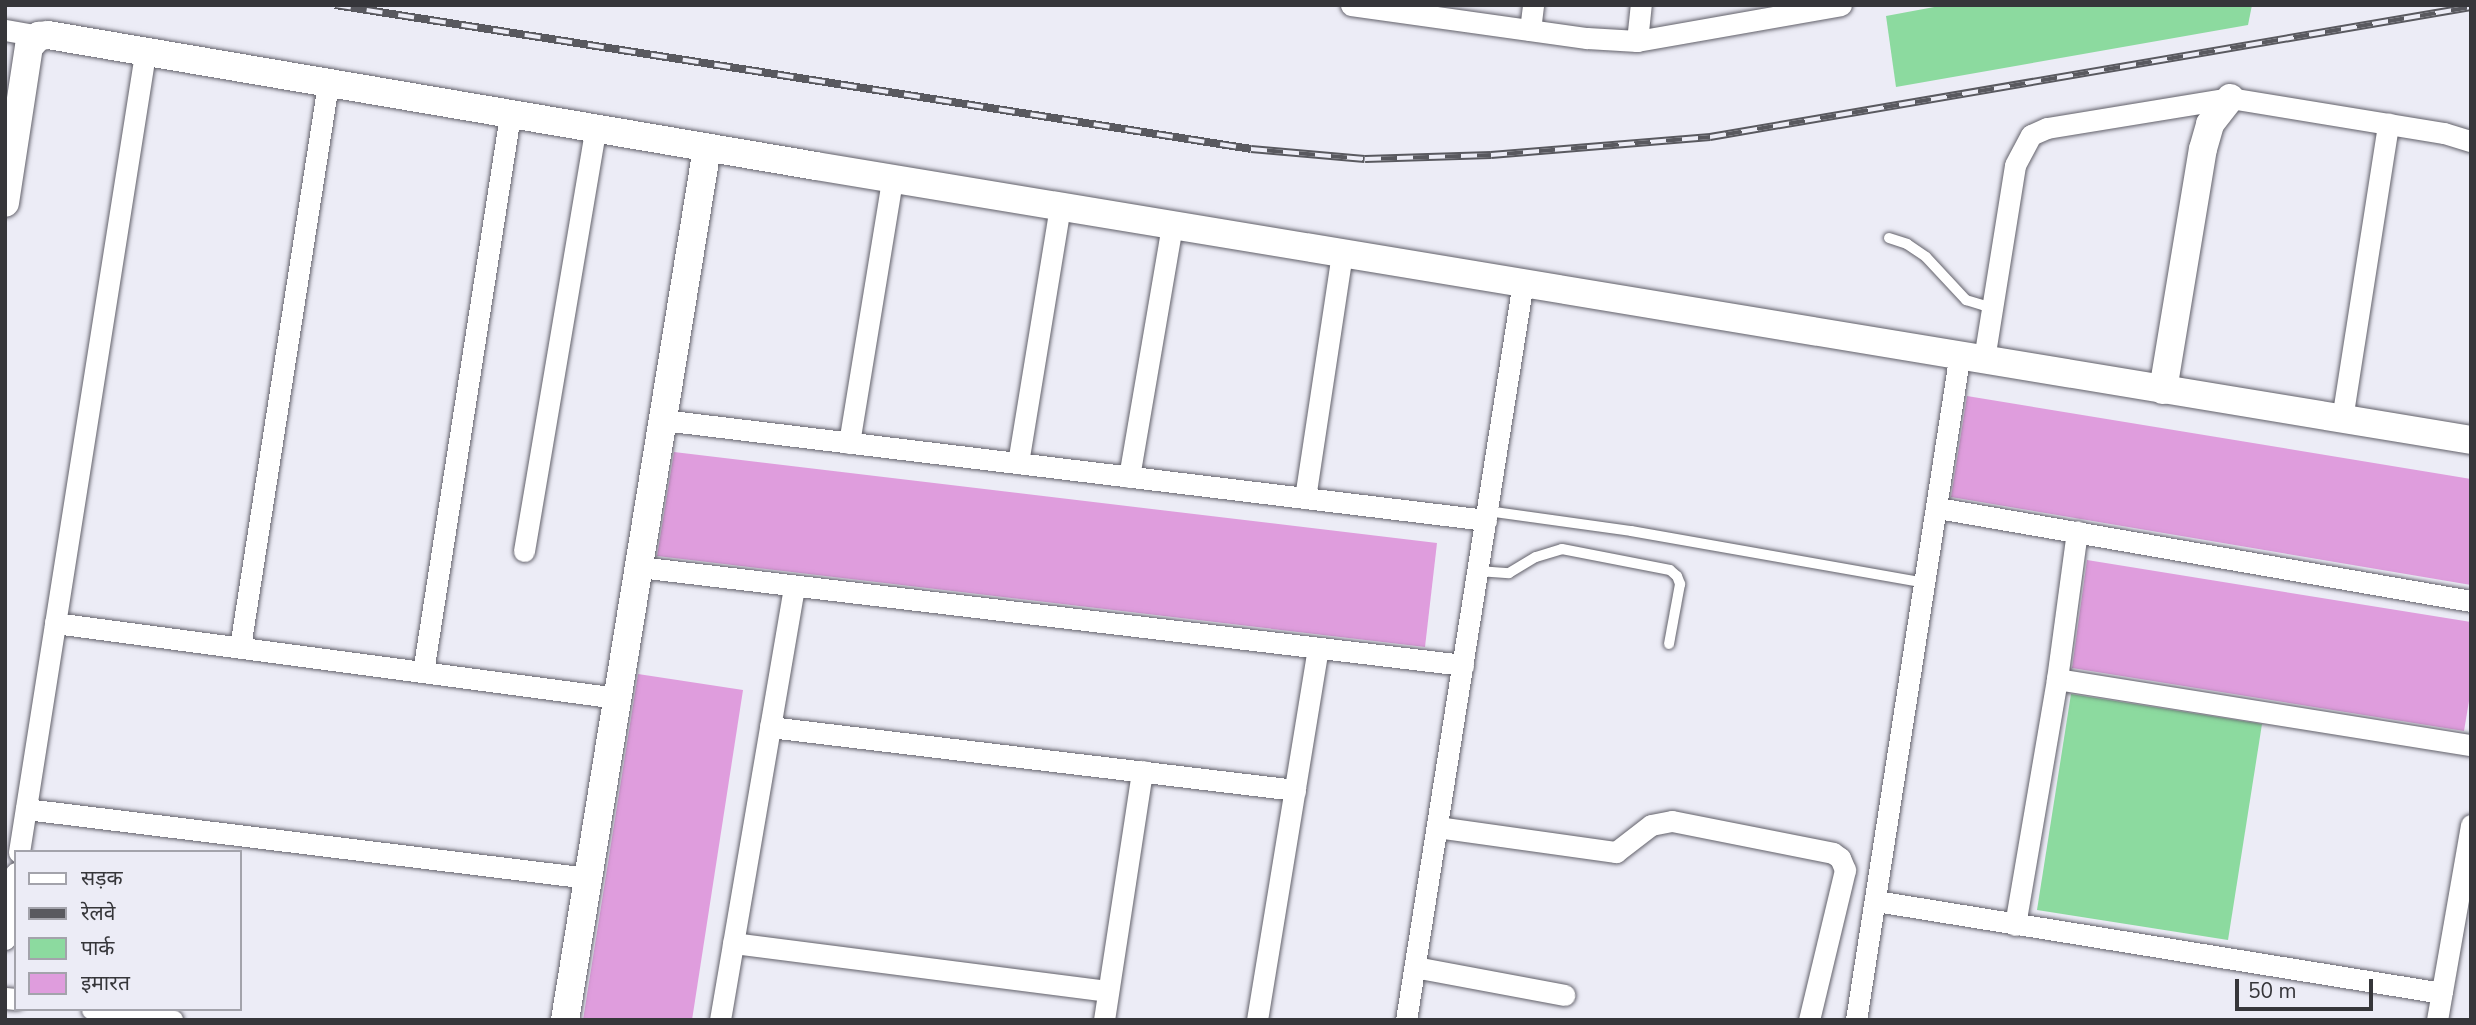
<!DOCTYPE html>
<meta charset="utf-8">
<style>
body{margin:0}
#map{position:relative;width:2476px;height:1025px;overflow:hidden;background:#ececf6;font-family:"Nunito Sans","Noto Sans Devanagari",sans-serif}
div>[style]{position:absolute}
.green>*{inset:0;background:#8cda9f}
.building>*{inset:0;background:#df9ddd}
.roads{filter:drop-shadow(0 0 2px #62616a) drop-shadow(0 0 2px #62616a)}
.lane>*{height:10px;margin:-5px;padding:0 5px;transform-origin:5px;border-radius:5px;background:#fff}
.street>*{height:21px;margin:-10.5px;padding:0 10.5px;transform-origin:10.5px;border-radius:10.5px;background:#fff}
.secondary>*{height:28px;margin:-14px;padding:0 14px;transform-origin:14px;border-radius:14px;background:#fff}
.rail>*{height:8px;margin-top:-4px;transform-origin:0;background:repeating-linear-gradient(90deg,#ececf6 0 16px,#59595f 0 32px);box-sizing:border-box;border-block:2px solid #59595f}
span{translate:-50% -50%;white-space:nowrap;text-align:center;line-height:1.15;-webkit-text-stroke:7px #ececf6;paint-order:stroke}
.frame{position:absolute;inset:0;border:7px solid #36363a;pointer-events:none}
.legend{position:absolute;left:14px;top:850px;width:228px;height:161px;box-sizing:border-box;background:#ececf6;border:2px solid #a3a3ab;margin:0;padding:9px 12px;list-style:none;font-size:21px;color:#36363a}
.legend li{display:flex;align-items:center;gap:14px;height:35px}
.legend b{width:35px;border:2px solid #a3a3ab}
.scale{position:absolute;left:2235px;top:979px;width:138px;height:32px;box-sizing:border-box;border:4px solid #36363a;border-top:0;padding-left:9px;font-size:21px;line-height:24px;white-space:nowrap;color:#36363a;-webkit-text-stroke:5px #ececf6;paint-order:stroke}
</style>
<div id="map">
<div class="green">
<div style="clip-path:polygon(1945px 5px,2252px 5px,2248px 25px,1896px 87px,1886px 16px)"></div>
<div style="clip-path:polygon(2071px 694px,2262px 724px,2228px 940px,2037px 910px)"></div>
</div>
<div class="building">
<div style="clip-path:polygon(1967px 396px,2471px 479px,2471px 585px,1951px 497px)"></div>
<div style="clip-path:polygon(674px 452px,1437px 543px,1425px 647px,657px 556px)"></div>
<div style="clip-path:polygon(2087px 560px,2471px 622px,2471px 689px,2464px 731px,2072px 668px)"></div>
<div style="clip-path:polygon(638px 674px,743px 690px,692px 1020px,583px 1020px)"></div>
</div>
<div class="roads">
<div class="lane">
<div style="left:1889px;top:238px;width:19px;rotate:18deg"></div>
<div style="left:1907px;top:244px;width:23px;rotate:34deg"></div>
<div style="left:1926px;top:257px;width:59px;rotate:47.1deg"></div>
<div style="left:1966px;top:300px;width:27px;rotate:17deg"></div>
<div style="left:1487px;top:511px;width:145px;rotate:7.9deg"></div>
<div style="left:1631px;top:531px;width:300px;rotate:10deg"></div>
<div style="left:1478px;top:571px;width:31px;rotate:4deg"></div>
<div style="left:1509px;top:573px;width:31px;rotate:-31deg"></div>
<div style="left:1536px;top:557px;width:27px;rotate:-17deg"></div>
<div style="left:1562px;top:549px;width:110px;rotate:11deg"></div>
<div style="left:1670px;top:570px;width:9px;rotate:41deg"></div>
<div style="left:1677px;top:576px;width:9px;rotate:69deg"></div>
<div style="left:1680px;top:584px;width:61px;rotate:100.4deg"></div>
</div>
<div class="street">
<div style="left:1351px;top:5px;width:238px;rotate:8deg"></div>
<div style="left:1587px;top:38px;width:50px;rotate:3.4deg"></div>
<div style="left:1637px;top:41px;width:207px;rotate:-10deg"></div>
<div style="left:5px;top:30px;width:35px;rotate:10deg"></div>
<div style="left:1530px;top:30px;width:25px;rotate:-83deg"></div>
<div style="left:1637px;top:41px;width:36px;rotate:-84deg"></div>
<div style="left:1984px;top:359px;width:196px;rotate:-80.9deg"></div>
<div style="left:2015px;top:165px;width:34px;rotate:-62deg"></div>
<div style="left:2031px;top:135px;width:17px;rotate:-24deg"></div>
<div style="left:2047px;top:128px;width:185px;rotate:-9.3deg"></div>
<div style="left:2230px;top:98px;width:217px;rotate:9.3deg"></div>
<div style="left:2444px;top:133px;width:28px;rotate:17deg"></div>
<div style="left:2342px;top:419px;width:299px;rotate:-81.1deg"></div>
<div style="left:663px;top:420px;width:829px;rotate:6.93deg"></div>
<div style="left:849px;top:443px;width:267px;rotate:-80.7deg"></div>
<div style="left:1018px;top:463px;width:260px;rotate:-80.7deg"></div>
<div style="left:1129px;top:477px;width:256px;rotate:-80.3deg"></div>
<div style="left:1305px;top:498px;width:249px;rotate:-81.4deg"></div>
<div style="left:1938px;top:508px;width:541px;rotate:9.9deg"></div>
<div style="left:524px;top:551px;width:428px;rotate:-80.4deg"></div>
<div style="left:639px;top:567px;width:830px;rotate:6.78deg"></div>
<div style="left:55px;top:623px;width:567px;rotate:7.6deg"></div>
<div style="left:240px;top:647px;width:570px;rotate:-81.12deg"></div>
<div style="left:423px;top:672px;width:564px;rotate:-81.12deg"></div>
<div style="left:2057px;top:679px;width:419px;rotate:9.1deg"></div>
<div style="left:770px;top:727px;width:529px;rotate:6.84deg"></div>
<div style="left:26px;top:809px;width:566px;rotate:7deg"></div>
<div style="left:1437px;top:827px;width:181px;rotate:8deg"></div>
<div style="left:1616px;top:852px;width:44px;rotate:-37.6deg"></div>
<div style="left:1651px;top:825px;width:21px;rotate:-11deg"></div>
<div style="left:1672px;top:821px;width:164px;rotate:11.2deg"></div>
<div style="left:1833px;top:853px;width:9px;rotate:36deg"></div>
<div style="left:1840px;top:858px;width:13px;rotate:67deg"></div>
<div style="left:1845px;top:870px;width:154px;rotate:103.5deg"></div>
<div style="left:19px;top:852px;width:808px;rotate:-81.03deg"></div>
<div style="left:1876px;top:901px;width:573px;rotate:9.23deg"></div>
<div style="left:2015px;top:925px;width:250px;rotate:-80.3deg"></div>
<div style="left:2057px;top:679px;width:149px;rotate:-82.3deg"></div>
<div style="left:5px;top:939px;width:67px;rotate:-80.5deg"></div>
<div style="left:733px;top:943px;width:378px;rotate:7.3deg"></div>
<div style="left:1415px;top:967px;width:152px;rotate:10.6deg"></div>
<div style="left:5px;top:998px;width:11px;rotate:5deg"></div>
<div style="left:92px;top:1009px;width:81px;rotate:7.8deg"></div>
<div style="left:720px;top:1020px;width:440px;rotate:-80.3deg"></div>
<div style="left:1104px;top:1020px;width:252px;rotate:-81.3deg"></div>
<div style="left:1257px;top:1020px;width:377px;rotate:-80.7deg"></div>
<div style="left:1406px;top:1020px;width:747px;rotate:-80.99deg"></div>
<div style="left:1856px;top:1020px;width:675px;rotate:-81.14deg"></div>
<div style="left:2437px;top:1020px;width:198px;rotate:-80.1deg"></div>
</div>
<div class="secondary">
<div style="left:5px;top:203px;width:158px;rotate:-81.3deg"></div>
<div style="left:29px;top:47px;width:15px;rotate:-48deg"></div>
<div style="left:39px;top:36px;width:9px;rotate:-6deg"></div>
<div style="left:48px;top:35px;width:779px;rotate:9.68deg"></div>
<div style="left:816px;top:166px;width:1678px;rotate:9.4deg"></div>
<div style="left:2163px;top:390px;width:244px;rotate:-80.6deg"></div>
<div style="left:2203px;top:149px;width:26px;rotate:-74deg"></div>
<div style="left:2210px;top:124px;width:33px;rotate:-52deg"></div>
<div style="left:565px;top:1020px;width:883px;rotate:-80.75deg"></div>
</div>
</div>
<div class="rail">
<div style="left:335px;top:5px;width:927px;rotate:8.93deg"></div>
<div style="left:1251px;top:149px;width:114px;rotate:5deg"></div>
<div style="left:1365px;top:159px;width:126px;rotate:-1.8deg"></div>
<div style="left:1491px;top:155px;width:220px;rotate:-4.7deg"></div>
<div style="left:1710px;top:137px;width:772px;rotate:-9.69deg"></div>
</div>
<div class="frame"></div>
<ul class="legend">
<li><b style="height:9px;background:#fff"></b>सड़क</li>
<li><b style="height:9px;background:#59595f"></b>रेलवे</li>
<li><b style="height:19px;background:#8cda9f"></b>पार्क</li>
<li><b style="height:19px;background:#df9ddd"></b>इमारत</li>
</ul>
<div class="scale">50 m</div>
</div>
